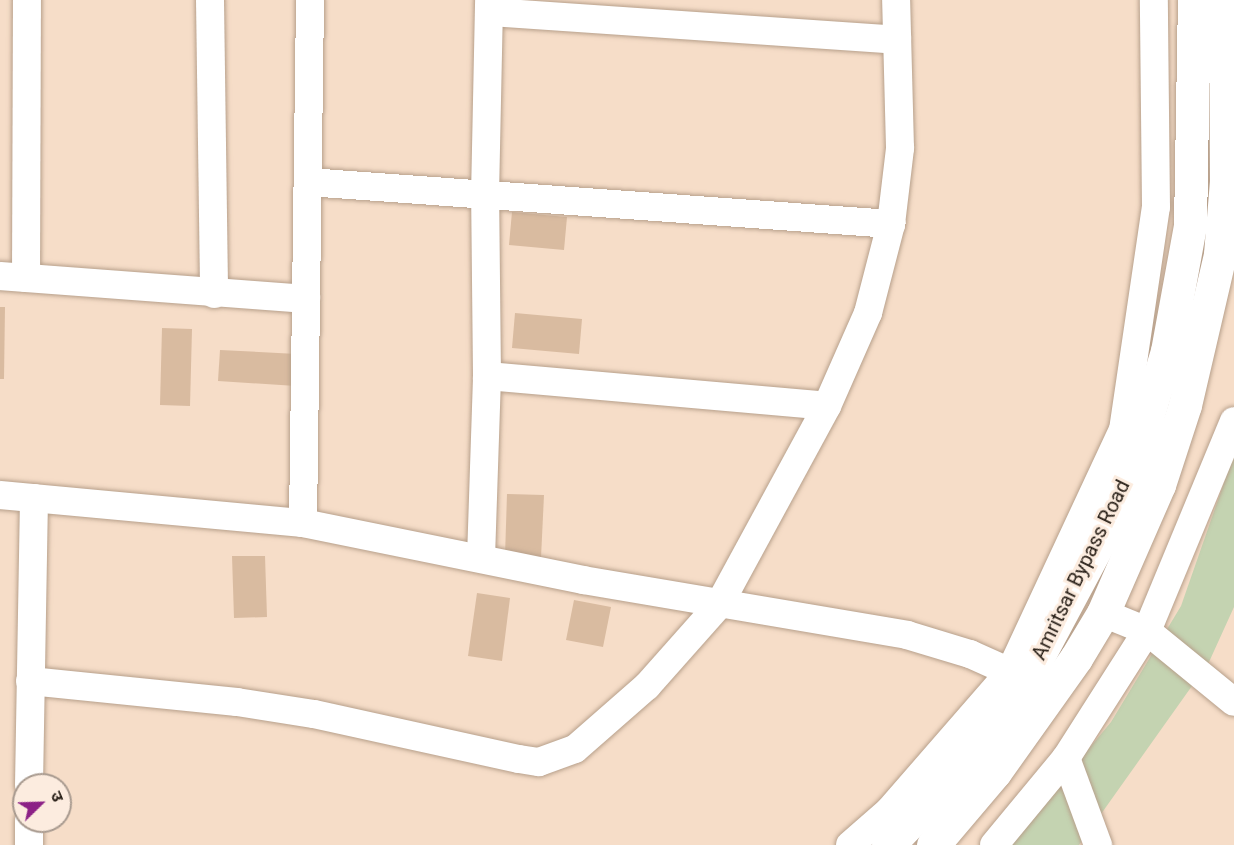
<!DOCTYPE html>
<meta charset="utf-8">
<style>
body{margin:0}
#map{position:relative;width:1234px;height:845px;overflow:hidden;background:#f6ddc8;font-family:Roboto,"Noto Sans Devanagari",sans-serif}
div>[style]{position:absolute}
.green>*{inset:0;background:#c4d3b1}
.building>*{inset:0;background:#d9bba0}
.roads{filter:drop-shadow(0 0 2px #b7a08b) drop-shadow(0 0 2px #b7a08b)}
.minor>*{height:28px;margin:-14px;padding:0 14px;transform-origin:14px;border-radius:14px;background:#fff}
.highway>*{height:33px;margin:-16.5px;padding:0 16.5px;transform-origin:16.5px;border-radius:16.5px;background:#fff}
span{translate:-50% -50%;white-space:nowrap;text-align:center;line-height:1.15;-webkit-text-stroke:6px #fcecdf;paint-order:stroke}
.street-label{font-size:20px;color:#292018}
.north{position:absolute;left:12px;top:773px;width:60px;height:60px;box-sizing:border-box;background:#fcecdf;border:2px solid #a89a8f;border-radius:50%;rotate:67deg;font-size:16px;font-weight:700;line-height:24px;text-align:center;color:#292018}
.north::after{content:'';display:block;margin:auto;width:21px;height:27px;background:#8c2186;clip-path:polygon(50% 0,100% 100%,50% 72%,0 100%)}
</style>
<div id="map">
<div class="green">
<div style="clip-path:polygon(1234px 454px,1234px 607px,1209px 662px,1079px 845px,1009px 845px,1111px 722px,1181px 606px)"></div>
</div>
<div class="building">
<div style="clip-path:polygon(512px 212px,567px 217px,564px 250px,509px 245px)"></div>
<div style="clip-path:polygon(0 307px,5px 307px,4px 379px,0 379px)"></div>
<div style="clip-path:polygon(515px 313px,582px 319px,579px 354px,512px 348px)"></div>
<div style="clip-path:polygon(162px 328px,192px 329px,190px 406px,160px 405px)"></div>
<div style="clip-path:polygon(220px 350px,297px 354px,296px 386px,218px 381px)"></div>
<div style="clip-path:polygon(507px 494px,544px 495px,541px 558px,505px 556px)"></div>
<div style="clip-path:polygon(232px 556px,265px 556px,267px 617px,234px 618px)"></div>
<div style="clip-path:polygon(477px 593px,510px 598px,502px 661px,468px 656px)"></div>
<div style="clip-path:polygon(574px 600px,611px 607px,603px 647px,566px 640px)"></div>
</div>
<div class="roads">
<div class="minor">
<div style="left:210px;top:0;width:294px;rotate:89.2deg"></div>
<div style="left:490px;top:12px;width:408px;rotate:3.9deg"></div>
<div style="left:308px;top:182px;width:585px;rotate:4.12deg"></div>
<div style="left:0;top:276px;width:307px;rotate:4.3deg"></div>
<div style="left:26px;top:278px;width:278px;rotate:-89.8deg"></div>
<div style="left:487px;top:376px;width:341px;rotate:5deg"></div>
<div style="left:0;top:495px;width:304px;rotate:5.3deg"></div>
<div style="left:303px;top:523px;width:286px;rotate:11.5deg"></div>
<div style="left:583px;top:580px;width:329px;rotate:9.6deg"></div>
<div style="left:907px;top:635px;width:66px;rotate:16.8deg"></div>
<div style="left:970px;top:654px;width:44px;rotate:24.2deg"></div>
<div style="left:303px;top:523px;width:523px;rotate:-89.23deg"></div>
<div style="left:481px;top:558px;width:182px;rotate:-88.1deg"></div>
<div style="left:487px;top:376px;width:180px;rotate:-90.6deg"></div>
<div style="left:485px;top:196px;width:196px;rotate:-88.8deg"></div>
<div style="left:1103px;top:613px;width:48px;rotate:22.2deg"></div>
<div style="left:1147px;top:631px;width:112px;rotate:39.2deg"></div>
<div style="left:30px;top:681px;width:208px;rotate:5.8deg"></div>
<div style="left:237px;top:702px;width:78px;rotate:8.9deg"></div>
<div style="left:314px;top:714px;width:210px;rotate:12.4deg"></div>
<div style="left:519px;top:759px;width:20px;rotate:9deg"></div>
<div style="left:539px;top:762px;width:38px;rotate:-20deg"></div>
<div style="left:575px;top:749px;width:96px;rotate:-41.2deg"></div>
<div style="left:647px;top:686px;width:108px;rotate:-48.4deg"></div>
<div style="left:719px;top:605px;width:226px;rotate:-61.5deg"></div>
<div style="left:827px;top:406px;width:102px;rotate:-66.2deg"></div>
<div style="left:868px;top:313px;width:92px;rotate:-75.5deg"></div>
<div style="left:891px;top:224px;width:77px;rotate:-83.2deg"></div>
<div style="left:900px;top:148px;width:148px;rotate:-91.5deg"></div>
<div style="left:1066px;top:758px;width:93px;rotate:69.8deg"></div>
<div style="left:29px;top:785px;width:287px;rotate:-89deg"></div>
<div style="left:29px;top:845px;width:24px;rotate:-90deg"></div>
<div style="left:850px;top:845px;width:52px;rotate:-41.1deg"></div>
<div style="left:889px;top:811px;width:184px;rotate:-49deg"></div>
<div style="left:1010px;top:672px;width:267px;rotate:-65deg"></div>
<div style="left:1123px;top:430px;width:225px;rotate:-81.6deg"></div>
<div style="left:1156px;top:207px;width:207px;rotate:-90.6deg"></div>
<div style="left:994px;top:845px;width:113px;rotate:-50.4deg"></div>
<div style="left:1066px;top:758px;width:151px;rotate:-57.5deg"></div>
<div style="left:1147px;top:631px;width:227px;rotate:-67.5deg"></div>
</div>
<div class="highway">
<div style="left:888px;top:845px;width:83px;rotate:-46deg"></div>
<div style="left:946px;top:785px;width:145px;rotate:-53.7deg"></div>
<div style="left:1032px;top:668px;width:153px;rotate:-61.9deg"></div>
<div style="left:1104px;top:533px;width:78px;rotate:-67.4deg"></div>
<div style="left:1134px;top:461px;width:115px;rotate:-73.3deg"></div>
<div style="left:1167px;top:351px;width:127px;rotate:-79.6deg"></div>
<div style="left:1190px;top:226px;width:226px;rotate:-89deg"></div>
<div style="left:933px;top:845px;width:96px;rotate:-49.7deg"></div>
<div style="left:995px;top:772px;width:140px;rotate:-54.6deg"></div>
<div style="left:1076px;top:658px;width:52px;rotate:-59deg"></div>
<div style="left:1103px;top:613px;width:140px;rotate:-66.4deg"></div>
<div style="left:1159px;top:485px;width:84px;rotate:-72deg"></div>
<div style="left:1185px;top:405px;width:155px;rotate:-76.9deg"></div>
<div style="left:1220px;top:254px;width:73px;rotate:-85.3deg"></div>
<div style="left:1226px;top:181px;width:181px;rotate:-90.3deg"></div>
</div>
</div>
<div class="street-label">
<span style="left:1081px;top:570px;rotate:-64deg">Amritsar Bypass Road</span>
</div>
<div class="north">उ</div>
</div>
